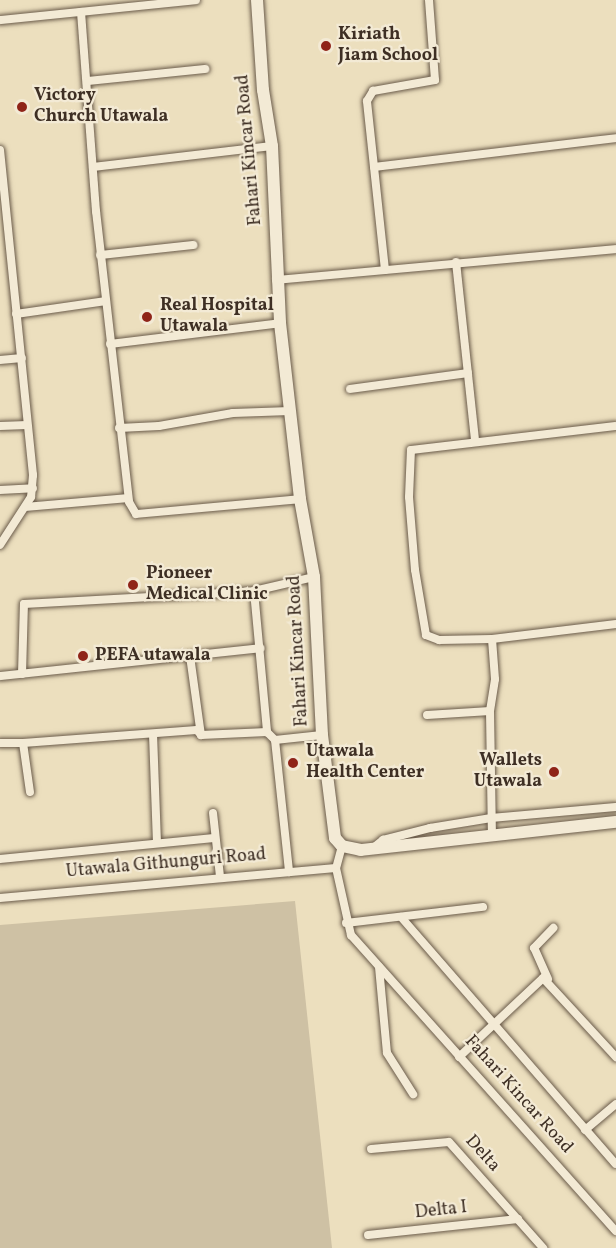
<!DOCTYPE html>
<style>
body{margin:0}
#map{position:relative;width:616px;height:1248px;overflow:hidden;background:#ecdfbe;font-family:Vollkorn,serif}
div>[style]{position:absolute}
.green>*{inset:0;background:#cec1a4}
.roads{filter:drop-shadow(0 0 2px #6a5b4a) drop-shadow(0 0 2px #6a5b4a)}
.street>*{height:8px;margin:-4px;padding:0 4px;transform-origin:4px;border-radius:4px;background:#f3ead5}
.secondary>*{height:12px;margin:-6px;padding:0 6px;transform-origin:6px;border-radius:6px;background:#f3ead5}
.dots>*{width:16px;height:16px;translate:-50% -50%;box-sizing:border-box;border:3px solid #f3ead5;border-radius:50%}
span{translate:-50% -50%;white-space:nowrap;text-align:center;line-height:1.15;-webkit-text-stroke:4.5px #f3ead5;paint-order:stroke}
.poi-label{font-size:18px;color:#3e2f24;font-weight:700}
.left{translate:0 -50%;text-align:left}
.right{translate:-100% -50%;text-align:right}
.street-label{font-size:18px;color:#3e2f24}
</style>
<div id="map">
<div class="green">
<div style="clip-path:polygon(295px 901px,332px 1248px,0 1248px,0 925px)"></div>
</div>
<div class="roads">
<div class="street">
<div style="left:81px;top:12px;width:200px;rotate:85.7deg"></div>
<div style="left:96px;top:211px;width:293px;rotate:83.5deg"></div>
<div style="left:129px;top:502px;width:14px;rotate:60deg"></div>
<div style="left:136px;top:514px;width:165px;rotate:-5.2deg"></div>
<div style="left:0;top:20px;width:197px;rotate:-5.8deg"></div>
<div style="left:87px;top:81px;width:119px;rotate:-5.8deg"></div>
<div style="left:0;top:150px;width:327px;rotate:84.2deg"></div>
<div style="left:33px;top:475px;width:22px;rotate:95deg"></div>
<div style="left:31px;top:497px;width:57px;rotate:122.9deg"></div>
<div style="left:93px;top:167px;width:180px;rotate:-6.7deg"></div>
<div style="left:374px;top:167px;width:244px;rotate:-6.8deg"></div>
<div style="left:100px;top:255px;width:94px;rotate:-6.1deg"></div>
<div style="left:456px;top:262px;width:179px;rotate:83.9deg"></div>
<div style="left:385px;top:270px;width:170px;rotate:-96.1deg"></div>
<div style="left:367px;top:101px;width:12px;rotate:-59deg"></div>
<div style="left:373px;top:91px;width:63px;rotate:-10.1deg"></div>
<div style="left:435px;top:80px;width:80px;rotate:-94.3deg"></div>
<div style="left:276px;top:280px;width:341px;rotate:-5.2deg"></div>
<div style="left:16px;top:314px;width:91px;rotate:-8.2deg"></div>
<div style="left:110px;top:344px;width:171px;rotate:-7deg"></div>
<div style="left:0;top:360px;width:22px;rotate:-5deg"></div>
<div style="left:350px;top:389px;width:119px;rotate:-7.7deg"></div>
<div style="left:0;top:426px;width:27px;rotate:-2deg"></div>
<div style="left:119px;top:428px;width:40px;rotate:-2.9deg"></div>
<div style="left:159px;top:426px;width:75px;rotate:-10deg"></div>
<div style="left:233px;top:413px;width:57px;rotate:-2deg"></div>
<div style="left:0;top:490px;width:33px;rotate:-3deg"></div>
<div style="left:26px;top:507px;width:102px;rotate:-5deg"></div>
<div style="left:254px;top:591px;width:142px;rotate:84.7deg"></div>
<div style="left:267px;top:732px;width:11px;rotate:45deg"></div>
<div style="left:275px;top:740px;width:133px;rotate:83.9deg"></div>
<div style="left:492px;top:639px;width:125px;rotate:-6.9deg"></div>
<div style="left:190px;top:656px;width:80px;rotate:82.1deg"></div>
<div style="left:22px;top:674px;width:70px;rotate:-88.4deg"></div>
<div style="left:24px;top:604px;width:230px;rotate:-3.2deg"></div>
<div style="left:254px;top:591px;width:62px;rotate:-13.1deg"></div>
<div style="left:0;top:676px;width:262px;rotate:-6.1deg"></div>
<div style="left:490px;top:711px;width:125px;rotate:89.1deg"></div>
<div style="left:427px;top:715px;width:63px;rotate:-3.6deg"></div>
<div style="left:490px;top:711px;width:32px;rotate:-81deg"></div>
<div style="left:495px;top:679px;width:40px;rotate:-94.3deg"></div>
<div style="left:492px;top:639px;width:53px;rotate:178.9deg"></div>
<div style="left:439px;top:640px;width:14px;rotate:-159deg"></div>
<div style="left:426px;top:635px;width:66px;rotate:-99.6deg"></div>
<div style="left:415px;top:570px;width:73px;rotate:-94.7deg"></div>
<div style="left:409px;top:497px;width:47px;rotate:-87.6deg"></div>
<div style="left:411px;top:450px;width:206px;rotate:-6.7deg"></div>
<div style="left:153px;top:734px;width:109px;rotate:87.9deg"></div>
<div style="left:275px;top:740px;width:47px;rotate:-6.1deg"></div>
<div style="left:0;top:743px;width:23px"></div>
<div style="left:30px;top:792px;width:49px;rotate:-98.1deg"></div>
<div style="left:23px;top:743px;width:174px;rotate:-4.3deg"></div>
<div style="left:197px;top:730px;width:6px;rotate:51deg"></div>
<div style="left:201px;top:735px;width:66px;rotate:-2.6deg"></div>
<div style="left:213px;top:813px;width:63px;rotate:83.7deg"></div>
<div style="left:342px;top:846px;width:23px;rotate:105deg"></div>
<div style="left:336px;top:868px;width:69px;rotate:77.4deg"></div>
<div style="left:351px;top:935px;width:397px;rotate:48.2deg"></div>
<div style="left:373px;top:848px;width:13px;rotate:-39deg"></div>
<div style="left:383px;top:840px;width:49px;rotate:-14.3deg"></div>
<div style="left:430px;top:828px;width:62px;rotate:-9.3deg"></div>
<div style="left:491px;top:818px;width:125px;rotate:-5deg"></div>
<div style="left:0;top:859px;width:215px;rotate:-5.6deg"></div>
<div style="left:0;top:898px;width:337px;rotate:-5.1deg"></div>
<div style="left:401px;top:917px;width:327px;rotate:49deg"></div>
<div style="left:346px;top:923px;width:138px;rotate:-6.7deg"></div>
<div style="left:379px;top:967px;width:86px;rotate:84.7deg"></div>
<div style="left:387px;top:1053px;width:49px;rotate:57.6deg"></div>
<div style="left:548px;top:979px;width:34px;rotate:-114deg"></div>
<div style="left:534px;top:948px;width:28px;rotate:-46deg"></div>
<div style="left:459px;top:1057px;width:115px;rotate:-43.2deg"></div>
<div style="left:543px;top:978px;width:108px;rotate:47.3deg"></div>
<div style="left:585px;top:1130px;width:40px;rotate:-40deg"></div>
<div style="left:371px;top:1149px;width:78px;rotate:-5.1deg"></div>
<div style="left:449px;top:1142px;width:142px;rotate:48.4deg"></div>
<div style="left:368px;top:1235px;width:151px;rotate:-6.1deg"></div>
</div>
<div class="secondary">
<div style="left:257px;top:0;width:90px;rotate:86.2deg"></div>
<div style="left:263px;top:90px;width:57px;rotate:80.9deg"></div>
<div style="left:272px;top:146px;width:177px;rotate:87.4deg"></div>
<div style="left:280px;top:323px;width:177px;rotate:83.5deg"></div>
<div style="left:300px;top:499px;width:79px;rotate:79.8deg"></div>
<div style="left:314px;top:577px;width:158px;rotate:87.1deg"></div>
<div style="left:322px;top:735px;width:104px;rotate:82.8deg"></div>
<div style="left:335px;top:838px;width:11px;rotate:49deg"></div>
<div style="left:342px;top:846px;width:19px;rotate:12deg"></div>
<div style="left:361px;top:850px;width:257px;rotate:-6.3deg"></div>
</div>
</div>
<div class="dots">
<div style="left:326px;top:46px;background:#8f2418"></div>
<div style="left:22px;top:107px;background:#8f2418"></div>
<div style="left:147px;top:317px;background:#8f2418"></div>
<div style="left:133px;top:585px;background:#8f2418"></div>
<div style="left:83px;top:656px;background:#8f2418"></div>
<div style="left:293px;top:763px;background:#8f2418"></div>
<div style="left:554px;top:772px;background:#8f2418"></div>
</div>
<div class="poi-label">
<span class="left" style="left:338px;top:46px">Kiriath<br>Jiam School</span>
<span class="left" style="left:34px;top:107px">Victory<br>Church Utawala</span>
<span class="left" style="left:160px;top:317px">Real Hospital<br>Utawala</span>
<span class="left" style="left:146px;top:585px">Pioneer<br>Medical Clinic</span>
<span class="left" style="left:95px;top:656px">PEFA utawala</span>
<span class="left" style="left:306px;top:763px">Utawala<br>Health Center</span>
<span class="right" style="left:542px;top:772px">Wallets<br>Utawala</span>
</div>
<div class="street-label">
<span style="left:250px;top:150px;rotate:-95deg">Fahari Kincar Road</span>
<span style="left:299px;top:651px;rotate:-93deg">Fahari Kincar Road</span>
<span style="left:166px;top:864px;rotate:-5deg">Utawala Githunguri Road</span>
<span style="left:518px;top:1095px;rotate:48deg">Fahari Kincar Road</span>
<span style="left:482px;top:1154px;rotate:48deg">Delta</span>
<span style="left:441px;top:1211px;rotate:-6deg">Delta I</span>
</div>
</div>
